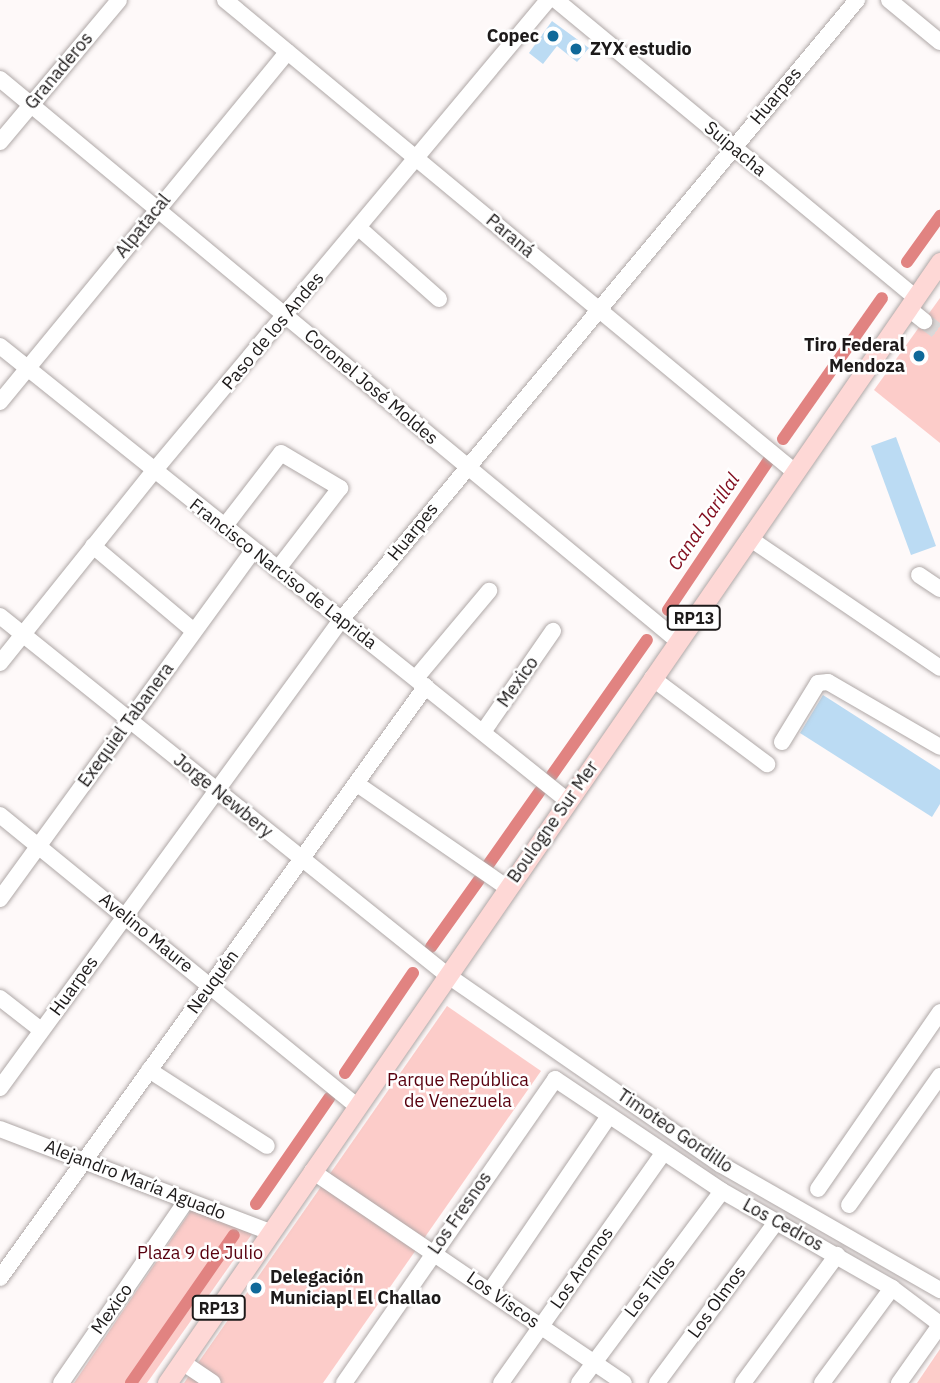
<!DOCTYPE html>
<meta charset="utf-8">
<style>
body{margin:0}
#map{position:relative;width:940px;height:1383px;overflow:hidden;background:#fef9f9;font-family:"IBM Plex Sans",sans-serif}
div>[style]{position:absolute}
.green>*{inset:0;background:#fcccc9}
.canal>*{height:12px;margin:-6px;padding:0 6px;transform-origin:6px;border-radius:6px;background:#e18381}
.building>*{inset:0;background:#bbdbf3}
.minor-tunnel>*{height:16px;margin-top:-8px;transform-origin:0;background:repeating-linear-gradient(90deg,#dcd8d8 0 16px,transparent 0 24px)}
.roads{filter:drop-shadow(0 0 2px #afa8a7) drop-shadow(0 0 2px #afa8a7)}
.minor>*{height:16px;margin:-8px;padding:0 8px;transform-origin:8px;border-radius:8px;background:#fff}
.major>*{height:19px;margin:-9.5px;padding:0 9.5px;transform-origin:9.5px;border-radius:9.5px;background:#fed8d6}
.dots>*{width:19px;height:19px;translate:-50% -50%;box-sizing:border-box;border:4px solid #fff;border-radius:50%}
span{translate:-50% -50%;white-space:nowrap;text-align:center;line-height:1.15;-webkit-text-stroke:5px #fff;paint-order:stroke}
.shield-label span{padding:2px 5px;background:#fff;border:2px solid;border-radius:5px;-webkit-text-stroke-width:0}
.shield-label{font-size:16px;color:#1d1a1a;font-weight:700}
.poi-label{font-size:18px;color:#1d1a1a;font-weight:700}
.right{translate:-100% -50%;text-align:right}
.left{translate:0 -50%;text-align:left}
.street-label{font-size:18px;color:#1d1a1a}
.park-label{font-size:18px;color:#58000e}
.water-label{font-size:19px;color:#810c1d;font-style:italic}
</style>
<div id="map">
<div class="green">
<div style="clip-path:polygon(940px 298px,940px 443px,874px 390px)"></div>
<div style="clip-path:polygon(447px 1006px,541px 1071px,323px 1383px,184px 1383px)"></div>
<div style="clip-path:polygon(192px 1209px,252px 1234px,147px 1383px,74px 1383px)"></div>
<div style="clip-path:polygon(940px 1349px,940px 1383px,917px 1383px)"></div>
</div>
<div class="canal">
<div style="left:907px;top:262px;width:57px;rotate:-54.3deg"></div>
<div style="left:783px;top:439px;width:172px;rotate:-54.9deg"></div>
<div style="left:668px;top:610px;width:187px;rotate:-56.1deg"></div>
<div style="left:552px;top:775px;width:165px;rotate:-54.9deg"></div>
<div style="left:488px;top:865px;width:90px;rotate:-54.9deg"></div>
<div style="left:431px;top:947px;width:82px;rotate:-54.4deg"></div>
<div style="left:345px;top:1073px;width:121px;rotate:-55.8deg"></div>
<div style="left:256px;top:1204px;width:129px;rotate:-55.4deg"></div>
<div style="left:131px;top:1383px;width:180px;rotate:-55.2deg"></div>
</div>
<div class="building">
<div style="clip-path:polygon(552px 21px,589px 48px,577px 62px,557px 46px,543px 64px,529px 53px)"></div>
<div style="clip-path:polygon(896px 437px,936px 546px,911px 555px,871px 446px)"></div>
<div style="clip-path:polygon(823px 695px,940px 770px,940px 804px,932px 817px,800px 733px)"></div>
</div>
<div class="minor-tunnel">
<div style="left:924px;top:321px;width:20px;rotate:37deg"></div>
</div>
<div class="roads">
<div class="minor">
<div style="left:225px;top:0;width:740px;rotate:39.63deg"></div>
<div style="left:556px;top:0;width:466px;rotate:39.6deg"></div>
<div style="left:889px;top:0;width:66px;rotate:39.5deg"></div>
<div style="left:0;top:79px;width:881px;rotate:39.66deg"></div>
<div style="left:0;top:142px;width:185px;rotate:-50deg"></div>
<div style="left:359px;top:228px;width:107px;rotate:41.6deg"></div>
<div style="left:908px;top:308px;width:21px;rotate:39deg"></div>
<div style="left:0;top:346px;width:728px;rotate:38.7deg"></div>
<div style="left:0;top:402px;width:453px;rotate:-50.6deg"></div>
<div style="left:224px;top:527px;width:93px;rotate:-52.4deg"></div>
<div style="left:281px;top:453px;width:69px;rotate:30.7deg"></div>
<div style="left:340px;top:488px;width:103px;rotate:127.5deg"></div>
<div style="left:749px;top:538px;width:231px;rotate:34.2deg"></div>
<div style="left:93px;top:546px;width:132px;rotate:40.1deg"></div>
<div style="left:919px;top:575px;width:25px;rotate:34deg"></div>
<div style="left:0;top:616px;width:573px;rotate:38.77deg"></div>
<div style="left:447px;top:975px;width:332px;rotate:34.7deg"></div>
<div style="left:720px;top:1164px;width:254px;rotate:29.8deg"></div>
<div style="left:0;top:663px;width:246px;rotate:-51.3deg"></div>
<div style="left:154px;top:471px;width:614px;rotate:-50.09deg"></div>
<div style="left:416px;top:678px;width:114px;rotate:-50deg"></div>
<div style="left:652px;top:678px;width:144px;rotate:36.8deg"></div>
<div style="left:483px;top:732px;width:123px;rotate:-55.3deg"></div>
<div style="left:782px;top:742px;width:69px;rotate:-58.6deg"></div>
<div style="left:818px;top:683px;width:10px;rotate:-6deg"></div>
<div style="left:828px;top:682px;width:129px;rotate:30.1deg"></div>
<div style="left:357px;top:784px;width:183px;rotate:34.6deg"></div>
<div style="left:0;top:815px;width:459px;rotate:39.2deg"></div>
<div style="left:0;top:899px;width:430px;rotate:-54deg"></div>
<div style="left:0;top:998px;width:52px;rotate:38deg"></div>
<div style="left:149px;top:1070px;width:140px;rotate:32.8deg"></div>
<div style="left:0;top:1088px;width:579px;rotate:-53.92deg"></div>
<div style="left:341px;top:620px;width:807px;rotate:-50.23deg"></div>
<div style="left:0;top:1129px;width:289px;rotate:20.9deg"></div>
<div style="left:312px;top:1171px;width:377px;rotate:34.2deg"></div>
<div style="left:818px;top:1189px;width:215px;rotate:-55.4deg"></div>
<div style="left:849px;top:1205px;width:158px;rotate:-54.8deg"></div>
<div style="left:0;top:1278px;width:729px;rotate:-54.26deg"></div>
<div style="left:490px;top:1291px;width:212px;rotate:-55.8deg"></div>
<div style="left:182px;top:1362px;width:37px;rotate:34deg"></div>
<div style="left:61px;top:1383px;width:222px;rotate:-55.5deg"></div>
<div style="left:344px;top:1383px;width:370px;rotate:-55.2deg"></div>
<div style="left:555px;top:1079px;width:201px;rotate:33.8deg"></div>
<div style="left:722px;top:1191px;width:196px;rotate:29.7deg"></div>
<div style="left:892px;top:1288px;width:60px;rotate:36.9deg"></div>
<div style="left:501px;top:1383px;width:281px;rotate:-54.8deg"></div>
<div style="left:579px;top:1383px;width:239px;rotate:-53.3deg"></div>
<div style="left:657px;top:1383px;width:200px;rotate:-53.5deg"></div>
<div style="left:743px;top:1383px;width:159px;rotate:-53.7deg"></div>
<div style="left:822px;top:1383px;width:118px;rotate:-53.6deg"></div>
<div style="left:899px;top:1383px;width:71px;rotate:-54.7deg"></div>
</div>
<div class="major">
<div style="left:167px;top:1383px;width:1362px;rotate:-55.41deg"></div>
</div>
</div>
<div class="dots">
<div style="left:553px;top:36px;background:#106999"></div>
<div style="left:576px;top:49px;background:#106999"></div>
<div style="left:919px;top:356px;background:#106999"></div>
<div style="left:256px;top:1288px;background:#106999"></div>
</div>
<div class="shield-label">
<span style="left:694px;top:618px">RP13</span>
<span style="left:219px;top:1308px">RP13</span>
</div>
<div class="poi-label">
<span class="right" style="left:539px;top:36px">Copec</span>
<span class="left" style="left:590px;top:49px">ZYX estudio</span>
<span class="right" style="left:905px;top:356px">Tiro Federal<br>Mendoza</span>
<span class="left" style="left:270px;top:1288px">Delegación<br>Municiapl El Challao</span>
</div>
<div class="street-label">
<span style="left:59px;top:71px;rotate:-50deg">Granaderos</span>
<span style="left:776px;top:96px;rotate:-50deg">Huarpes</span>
<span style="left:735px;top:149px;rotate:40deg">Suipacha</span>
<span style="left:143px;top:226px;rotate:-51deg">Alpatacal</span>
<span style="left:510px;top:236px;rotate:40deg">Paraná</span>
<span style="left:273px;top:331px;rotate:-50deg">Paso de los Andes</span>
<span style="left:371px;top:387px;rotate:40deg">Coronel José Moldes</span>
<span style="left:413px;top:532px;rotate:-51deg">Huarpes</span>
<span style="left:283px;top:574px;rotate:38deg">Francisco Narciso de Laprida</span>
<span style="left:518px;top:682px;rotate:-55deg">Mexico</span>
<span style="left:126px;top:725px;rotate:-54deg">Exequiel Tabanera</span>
<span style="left:223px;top:796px;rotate:39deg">Jorge Newbery</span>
<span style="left:553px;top:822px;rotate:-55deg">Boulogne Sur Mer</span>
<span style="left:146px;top:933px;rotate:39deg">Avelino Maure</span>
<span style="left:213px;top:982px;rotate:-54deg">Neuquén</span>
<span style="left:74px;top:986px;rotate:-54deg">Huarpes</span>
<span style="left:675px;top:1131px;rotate:34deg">Timoteo Gordillo</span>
<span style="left:135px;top:1180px;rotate:21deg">Alejandro María Aguado</span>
<span style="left:460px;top:1213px;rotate:-55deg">Los Fresnos</span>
<span style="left:783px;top:1225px;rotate:29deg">Los Cedros</span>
<span style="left:582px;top:1268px;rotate:-55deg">Los Aromos</span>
<span style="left:650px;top:1287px;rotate:-53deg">Los Tilos</span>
<span style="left:503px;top:1300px;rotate:35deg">Los Viscos</span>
<span style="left:717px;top:1302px;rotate:-54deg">Los Olmos</span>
<span style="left:112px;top:1309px;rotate:-55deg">Mexico</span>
</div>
<div class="park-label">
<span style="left:458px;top:1091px">Parque República<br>de Venezuela</span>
<span style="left:200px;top:1253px">Plaza 9 de Julio</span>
</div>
<div class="water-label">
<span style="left:704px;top:522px;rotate:-56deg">Canal Jarillal</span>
</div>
</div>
